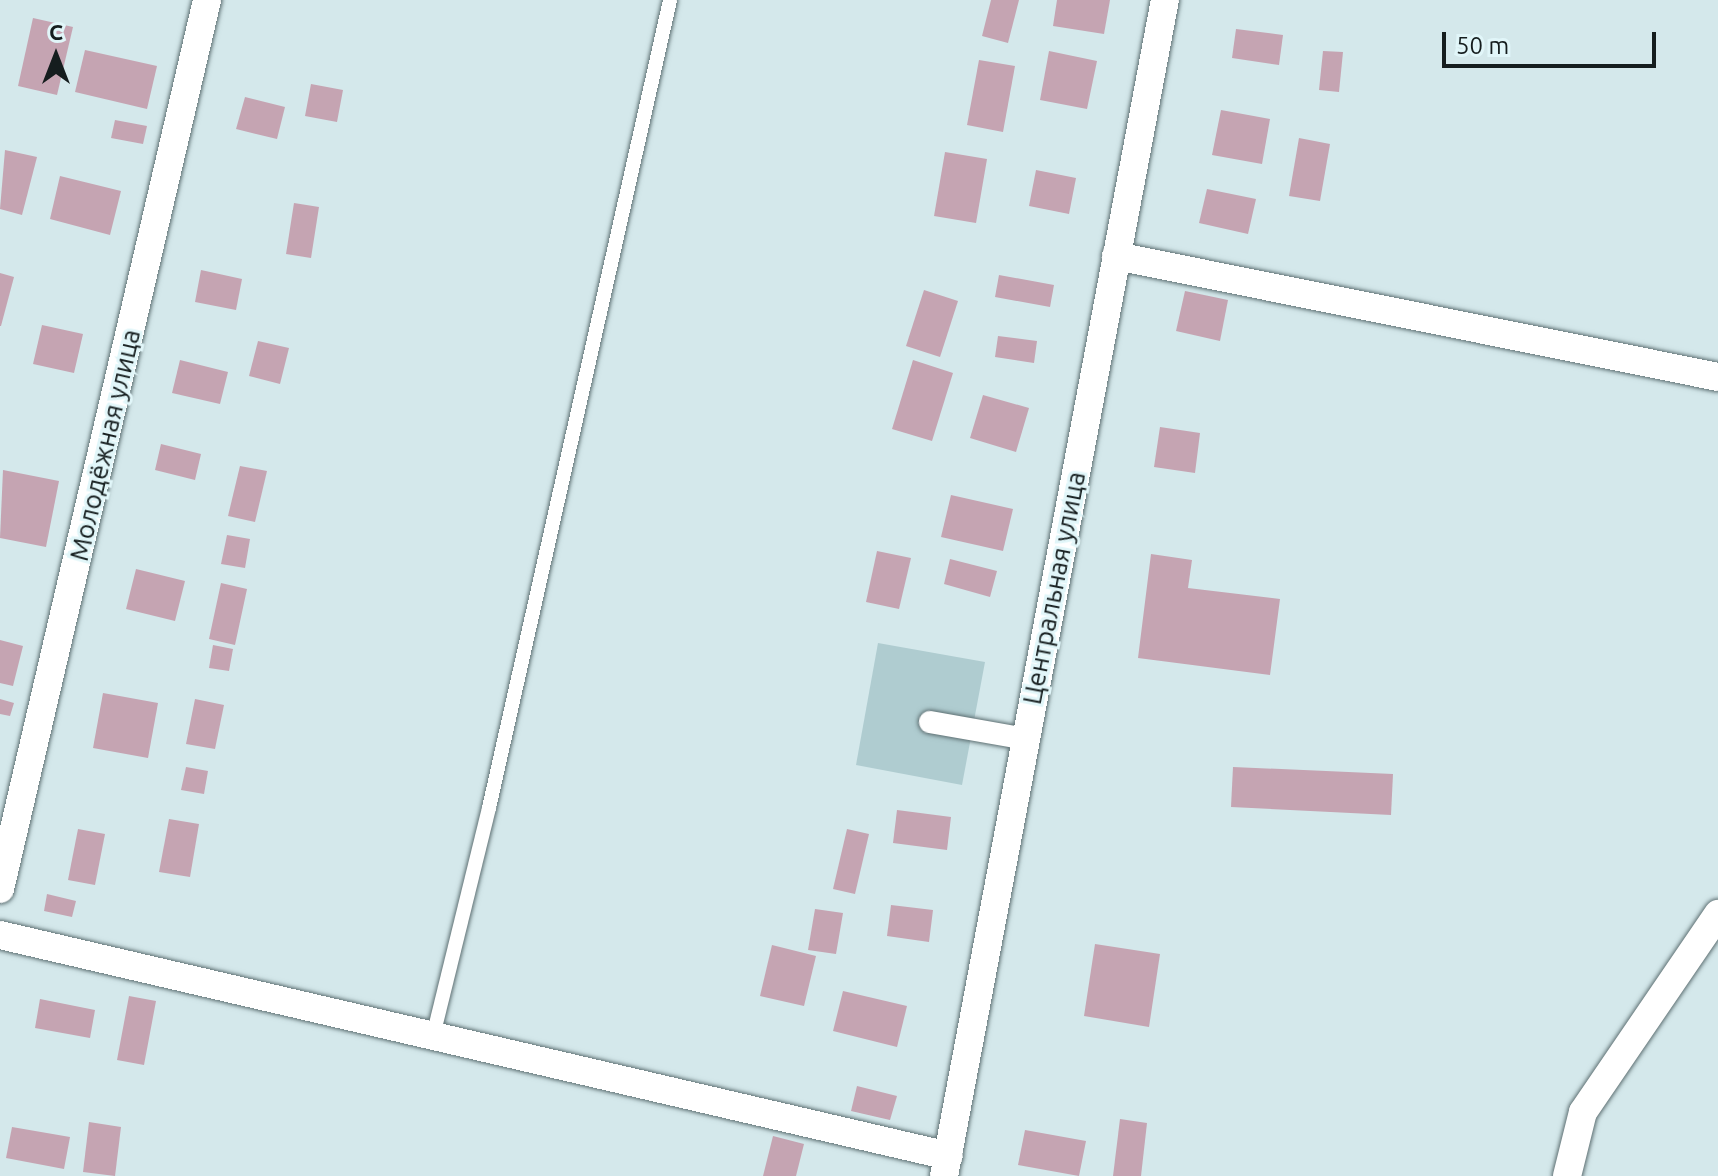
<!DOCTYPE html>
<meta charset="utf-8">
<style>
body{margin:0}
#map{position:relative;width:1718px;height:1176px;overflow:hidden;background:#d4e8eb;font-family:Ubuntu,sans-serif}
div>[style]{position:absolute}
.green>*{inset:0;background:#afccd0}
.building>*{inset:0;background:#c5a4b2}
.roads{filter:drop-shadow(0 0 2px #5e7073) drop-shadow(0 0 2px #5e7073)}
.service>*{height:14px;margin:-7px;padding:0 7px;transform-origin:7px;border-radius:7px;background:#fff}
.pedestrian>*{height:22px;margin:-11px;padding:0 11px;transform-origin:11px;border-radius:11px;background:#fff}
.minor>*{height:28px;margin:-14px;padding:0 14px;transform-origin:14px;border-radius:14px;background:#fff}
span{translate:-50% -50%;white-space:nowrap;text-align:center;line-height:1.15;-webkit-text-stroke:6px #e1f6f9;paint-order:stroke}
.street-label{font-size:26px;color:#151d1e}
.north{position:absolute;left:16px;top:16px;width:80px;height:80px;-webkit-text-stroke:6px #e1f6f9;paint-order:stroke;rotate:0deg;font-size:22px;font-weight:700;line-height:32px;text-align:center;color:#151d1e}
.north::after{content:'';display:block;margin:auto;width:28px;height:36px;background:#151d1e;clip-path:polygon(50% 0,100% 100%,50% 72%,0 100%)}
.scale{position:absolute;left:1442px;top:32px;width:214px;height:36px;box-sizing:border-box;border:4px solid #151d1e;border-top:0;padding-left:10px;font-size:24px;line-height:28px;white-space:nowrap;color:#151d1e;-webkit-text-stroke:6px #e1f6f9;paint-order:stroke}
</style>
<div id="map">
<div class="green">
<div style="clip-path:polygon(878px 643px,985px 662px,962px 785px,856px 765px)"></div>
</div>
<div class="building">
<div style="clip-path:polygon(991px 0,1019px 0,1008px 43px,982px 36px)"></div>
<div style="clip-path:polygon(1057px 0,1110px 0,1104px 34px,1053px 26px)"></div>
<div style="clip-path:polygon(33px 18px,73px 27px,57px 95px,18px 86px)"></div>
<div style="clip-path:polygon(1236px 29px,1283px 35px,1279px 65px,1232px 58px)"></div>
<div style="clip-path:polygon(85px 50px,157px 66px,147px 109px,75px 92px)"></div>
<div style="clip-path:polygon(1049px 51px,1097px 61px,1087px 109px,1040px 100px)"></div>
<div style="clip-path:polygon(1323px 51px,1343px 52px,1339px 92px,1319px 90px)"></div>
<div style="clip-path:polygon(979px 60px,1015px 66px,1003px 132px,967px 125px)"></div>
<div style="clip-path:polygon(311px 84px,343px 90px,337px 122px,305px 116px)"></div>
<div style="clip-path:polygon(245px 97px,285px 107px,277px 139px,236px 129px)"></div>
<div style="clip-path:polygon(1221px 110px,1270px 119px,1262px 164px,1212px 155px)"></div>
<div style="clip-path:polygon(115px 120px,147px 126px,143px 144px,111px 138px)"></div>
<div style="clip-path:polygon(1299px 138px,1330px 144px,1320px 201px,1289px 196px)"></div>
<div style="clip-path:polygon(5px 150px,37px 157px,22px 215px,0 209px)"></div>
<div style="clip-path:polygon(945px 152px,987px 159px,976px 223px,934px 216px)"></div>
<div style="clip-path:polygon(1036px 170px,1076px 178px,1069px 214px,1029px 206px)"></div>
<div style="clip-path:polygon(60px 176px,121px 191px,110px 235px,50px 219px)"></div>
<div style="clip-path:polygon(1207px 189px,1256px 199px,1248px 234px,1199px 223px)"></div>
<div style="clip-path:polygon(294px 203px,319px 207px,311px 258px,286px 254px)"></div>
<div style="clip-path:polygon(201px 270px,242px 279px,236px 310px,195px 302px)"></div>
<div style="clip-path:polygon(0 273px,14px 277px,1px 326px,0 326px)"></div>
<div style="clip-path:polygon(999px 275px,1054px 285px,1050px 307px,995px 297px)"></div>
<div style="clip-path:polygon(924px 290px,958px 301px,940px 357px,906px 346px)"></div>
<div style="clip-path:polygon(1185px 291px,1228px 300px,1220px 341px,1176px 331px)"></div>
<div style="clip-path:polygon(42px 325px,83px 334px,74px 373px,33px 364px)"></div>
<div style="clip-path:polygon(998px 336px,1037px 341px,1034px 363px,995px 357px)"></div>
<div style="clip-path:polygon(258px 341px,289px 348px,280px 384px,249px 376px)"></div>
<div style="clip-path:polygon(180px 360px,228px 372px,220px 404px,172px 393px)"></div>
<div style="clip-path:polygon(913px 360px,953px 373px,932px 441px,892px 429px)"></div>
<div style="clip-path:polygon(983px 395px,1029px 408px,1016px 452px,970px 438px)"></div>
<div style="clip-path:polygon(1160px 427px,1200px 433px,1195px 473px,1154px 467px)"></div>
<div style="clip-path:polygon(161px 444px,201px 454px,195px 480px,155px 470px)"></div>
<div style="clip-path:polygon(240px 466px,267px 471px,255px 522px,228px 516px)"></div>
<div style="clip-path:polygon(3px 470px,59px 481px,46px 547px,0 538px)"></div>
<div style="clip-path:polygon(951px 495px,1013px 509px,1003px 551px,941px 537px)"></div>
<div style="clip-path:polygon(227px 535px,250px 539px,245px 568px,221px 564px)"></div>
<div style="clip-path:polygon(877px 551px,911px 558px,899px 609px,866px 602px)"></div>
<div style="clip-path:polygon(1151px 554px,1192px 560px,1188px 588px,1280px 599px,1270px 675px,1138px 658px)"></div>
<div style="clip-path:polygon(950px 559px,997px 571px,990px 597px,944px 584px)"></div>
<div style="clip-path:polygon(136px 569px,185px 581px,175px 621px,126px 609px)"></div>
<div style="clip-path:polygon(221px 583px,247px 589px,235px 645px,209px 639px)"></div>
<div style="clip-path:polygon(0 640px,23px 646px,13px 686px,0 683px)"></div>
<div style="clip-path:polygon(213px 645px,233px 649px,229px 671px,209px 668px)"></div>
<div style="clip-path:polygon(103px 693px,158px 703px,148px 758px,93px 748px)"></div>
<div style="clip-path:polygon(0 699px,14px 703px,10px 716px,0 714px)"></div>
<div style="clip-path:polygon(195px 699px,224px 705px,215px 749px,186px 744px)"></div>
<div style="clip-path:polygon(186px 767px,208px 771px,204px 794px,181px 790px)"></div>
<div style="clip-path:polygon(1233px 767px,1393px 774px,1391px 815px,1231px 807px)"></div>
<div style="clip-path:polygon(897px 810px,951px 817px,947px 850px,893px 843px)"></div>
<div style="clip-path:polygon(169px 819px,199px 824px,190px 877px,159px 872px)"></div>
<div style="clip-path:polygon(78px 829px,105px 834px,95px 885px,68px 880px)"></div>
<div style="clip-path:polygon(847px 829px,869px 834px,855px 894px,833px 889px)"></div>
<div style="clip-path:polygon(47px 894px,76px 901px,72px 917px,44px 911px)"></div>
<div style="clip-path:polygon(891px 905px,933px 910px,929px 942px,887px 936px)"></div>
<div style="clip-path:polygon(815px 909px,843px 913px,836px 954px,808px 950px)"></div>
<div style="clip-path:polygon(1095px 944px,1160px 954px,1149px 1027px,1084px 1016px)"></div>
<div style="clip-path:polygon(772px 945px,816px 956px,804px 1006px,760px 996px)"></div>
<div style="clip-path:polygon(843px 991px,907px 1006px,897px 1047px,833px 1031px)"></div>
<div style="clip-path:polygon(129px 996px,156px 1001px,144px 1065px,117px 1060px)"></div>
<div style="clip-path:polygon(40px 999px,95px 1010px,90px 1038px,35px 1028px)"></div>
<div style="clip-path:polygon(857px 1086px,897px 1096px,890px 1120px,851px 1111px)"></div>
<div style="clip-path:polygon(1120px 1119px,1147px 1123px,1141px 1176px,1113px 1176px)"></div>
<div style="clip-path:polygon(89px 1122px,121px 1127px,115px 1176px,83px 1172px)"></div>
<div style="clip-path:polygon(12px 1127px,70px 1137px,64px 1169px,6px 1158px)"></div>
<div style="clip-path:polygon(1025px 1130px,1086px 1141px,1079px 1176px,1018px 1165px)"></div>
<div style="clip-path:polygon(773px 1136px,804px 1144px,796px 1176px,763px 1176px)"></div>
</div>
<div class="roads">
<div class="service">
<div style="left:433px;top:1036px;width:235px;rotate:-76.2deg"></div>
<div style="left:489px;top:808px;width:828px;rotate:-77.37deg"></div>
</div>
<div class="pedestrian">
<div style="left:930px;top:722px;width:97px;rotate:10deg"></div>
</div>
<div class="minor">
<div style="left:1116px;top:256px;width:614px;rotate:11.36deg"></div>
<div style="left:0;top:889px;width:913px;rotate:-76.89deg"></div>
<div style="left:0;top:935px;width:974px;rotate:13.11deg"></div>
<div style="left:944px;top:1176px;width:1197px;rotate:-79.36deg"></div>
<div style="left:1567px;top:1176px;width:66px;rotate:-76deg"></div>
<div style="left:1583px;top:1112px;width:240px;rotate:-55.7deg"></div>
</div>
</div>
<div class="street-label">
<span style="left:105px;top:445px;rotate:-77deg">Молодёжная улица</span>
<span style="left:1054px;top:588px;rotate:-79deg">Центральная улица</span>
</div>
<div class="north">С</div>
<div class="scale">50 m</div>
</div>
